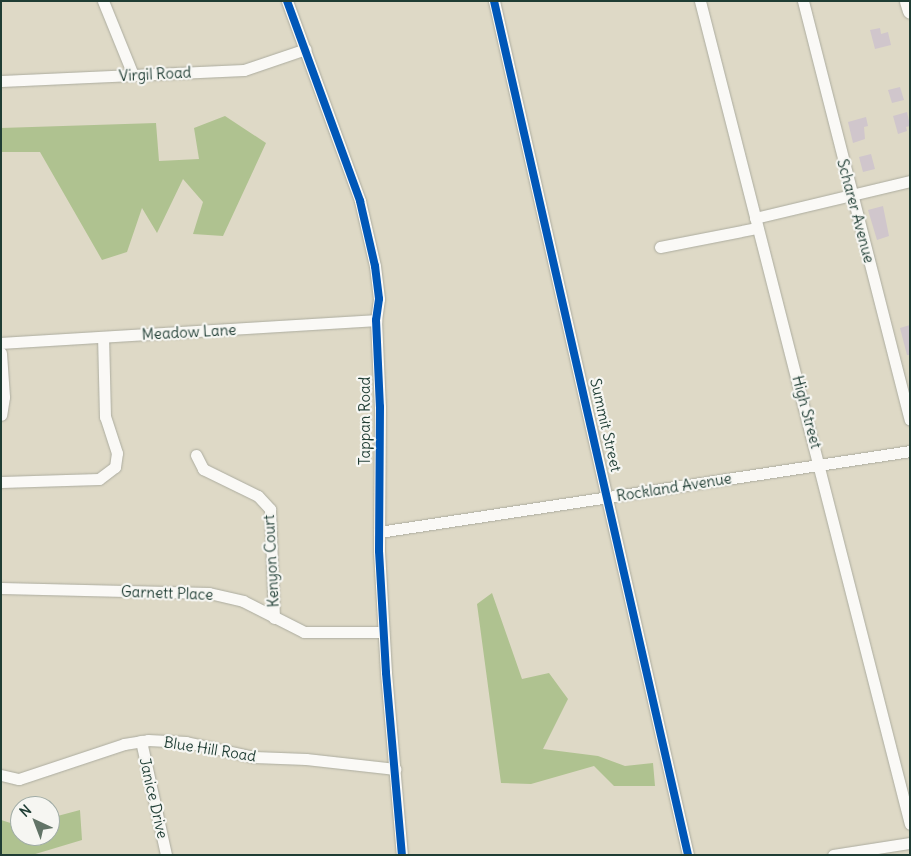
<!DOCTYPE html>
<style>
body{margin:0}
#map{position:relative;width:911px;height:856px;overflow:hidden;background:#ded9c6;font-family:Delius,sans-serif}
div>[style]{position:absolute}
.forest>*{inset:0;background:#afc290}
.building>*{inset:0;background:#d0c6cc}
.roads{filter:drop-shadow(0 0 1px #acac9f) drop-shadow(0 0 1px #acac9f)}
.minor>*{height:11px;margin:-5.5px;padding:0 5.5px;transform-origin:5.5px;border-radius:5.5px;background:#faf9f6}
.major>*{height:15px;margin:-7.5px;padding:0 7.5px;transform-origin:7.5px;border-radius:7.5px;background:#faf9f6}
.cycleway>*{height:8px;margin:-4px;padding:0 4px;transform-origin:4px;border-radius:4px;background:#0057b8}
span{translate:-50% -50%;white-space:nowrap;text-align:center;line-height:1.15;-webkit-text-stroke:4.5px #f6f6f2;paint-order:stroke}
.street-label{font-size:15px;color:#1f3d34}
.frame{position:absolute;inset:0;border:2px solid #1f3d34;pointer-events:none}
.north{position:absolute;left:10px;top:796px;width:50px;height:50px;box-sizing:border-box;background:#f6f6f2;border:1px solid #a0aca6;border-radius:50%;rotate:317deg;font-size:14px;font-weight:700;line-height:20px;text-align:center;color:#1f3d34}
.north::after{content:'';display:block;margin:auto;width:18px;height:22px;background:#627467;clip-path:polygon(50% 0,100% 100%,50% 72%,0 100%)}
</style>
<div id="map">
<div class="forest">
<div style="clip-path:polygon(225px 116px,266px 143px,223px 236px,193px 234px,203px 202px,183px 179px,157px 233px,142px 208px,127px 252px,102px 260px,40px 152px,1px 152px,1px 128px,156px 123px,159px 161px,199px 159px,194px 128px)"></div>
<div style="clip-path:polygon(492px 593px,522px 679px,549px 673px,568px 699px,543px 749px,598px 756px,625px 766px,653px 763px,655px 786px,614px 786px,594px 766px,531px 784px,501px 783px,477px 604px)"></div>
<div style="clip-path:polygon(80px 810px,82px 840px,32px 855px,1px 855px,1px 820px,20px 826px,20px 836px,50px 836px,50px 818px)"></div>
</div>
<div class="building">
<div style="clip-path:polygon(880px 28px,881px 34px,888px 32px,891px 45px,875px 49px,870px 30px)"></div>
<div style="clip-path:polygon(900px 87px,904px 100px,892px 103px,888px 90px)"></div>
<div style="clip-path:polygon(907px 112px,910px 126px,906px 127px,907px 131px,898px 134px,893px 116px)"></div>
<div style="clip-path:polygon(866px 117px,868px 126px,864px 127px,865px 139px,853px 143px,848px 122px)"></div>
<div style="clip-path:polygon(871px 154px,875px 169px,863px 172px,859px 157px)"></div>
<div style="clip-path:polygon(883px 206px,889px 236px,877px 240px,868px 210px)"></div>
<div style="clip-path:polygon(910px 325px,910px 355px,907px 355px,900px 328px)"></div>
</div>
<div class="roads">
<div class="minor">
<div style="left:103px;top:1px;width:80px;rotate:67.9deg"></div>
<div style="left:287px;top:1px;width:213px;rotate:69.9deg"></div>
<div style="left:360px;top:201px;width:67px;rotate:77deg"></div>
<div style="left:375px;top:266px;width:33px;rotate:83deg"></div>
<div style="left:379px;top:299px;width:21px;rotate:98deg"></div>
<div style="left:376px;top:320px;width:87px;rotate:87.4deg"></div>
<div style="left:380px;top:407px;width:144px;rotate:90.4deg"></div>
<div style="left:379px;top:551px;width:122px;rotate:86.7deg"></div>
<div style="left:386px;top:673px;width:183px;rotate:85deg"></div>
<div style="left:494px;top:1px;width:876px;rotate:77.2deg"></div>
<div style="left:700px;top:1px;width:849px;rotate:75.69deg"></div>
<div style="left:803px;top:1px;width:432px;rotate:75.7deg"></div>
<div style="left:1px;top:81px;width:243px;rotate:-2.6deg"></div>
<div style="left:244px;top:70px;width:65px;rotate:-18.7deg"></div>
<div style="left:755px;top:218px;width:159px;rotate:-13.4deg"></div>
<div style="left:660px;top:247px;width:99px;rotate:-11.1deg"></div>
<div style="left:1px;top:343px;width:376px;rotate:-3.5deg"></div>
<div style="left:1px;top:353px;width:44px;rotate:86.1deg"></div>
<div style="left:4px;top:397px;width:18px;rotate:99deg"></div>
<div style="left:196px;top:455px;width:16px;rotate:63deg"></div>
<div style="left:203px;top:469px;width:61px;rotate:26.1deg"></div>
<div style="left:258px;top:496px;width:18px;rotate:47deg"></div>
<div style="left:270px;top:509px;width:109px;rotate:87.9deg"></div>
<div style="left:1px;top:482px;width:98px;rotate:-1.8deg"></div>
<div style="left:99px;top:479px;width:20px;rotate:-37deg"></div>
<div style="left:115px;top:467px;width:14px;rotate:-82deg"></div>
<div style="left:117px;top:453px;width:38px;rotate:-108deg"></div>
<div style="left:105px;top:417px;width:80px;rotate:-91.4deg"></div>
<div style="left:379px;top:532px;width:537px;rotate:-8.67deg"></div>
<div style="left:1px;top:588px;width:208px;rotate:1.4deg"></div>
<div style="left:209px;top:593px;width:35px;rotate:13deg"></div>
<div style="left:243px;top:601px;width:68px;rotate:26.9deg"></div>
<div style="left:304px;top:632px;width:79px"></div>
<div style="left:141px;top:741px;width:117px;rotate:77.6deg"></div>
<div style="left:1px;top:775px;width:18px;rotate:13deg"></div>
<div style="left:19px;top:779px;width:111px;rotate:-18.4deg"></div>
<div style="left:124px;top:744px;width:24px;rotate:-9deg"></div>
<div style="left:148px;top:740px;width:38px;rotate:3deg"></div>
<div style="left:186px;top:742px;width:70px;rotate:12.4deg"></div>
<div style="left:254px;top:757px;width:52px;rotate:2.2deg"></div>
<div style="left:306px;top:759px;width:90px;rotate:6.4deg"></div>
<div style="left:833px;top:855px;width:78px;rotate:-8.9deg"></div>
</div>
<div class="major">
<div style="left:907px;top:1px;width:10px;rotate:73deg"></div>
</div>
</div>
<div class="cycleway">
<div style="left:287px;top:1px;width:213px;rotate:69.9deg"></div>
<div style="left:360px;top:201px;width:67px;rotate:77deg"></div>
<div style="left:375px;top:266px;width:33px;rotate:83deg"></div>
<div style="left:379px;top:299px;width:21px;rotate:98deg"></div>
<div style="left:376px;top:320px;width:87px;rotate:87.4deg"></div>
<div style="left:380px;top:407px;width:144px;rotate:90.4deg"></div>
<div style="left:379px;top:551px;width:122px;rotate:86.7deg"></div>
<div style="left:386px;top:673px;width:183px;rotate:85deg"></div>
<div style="left:494px;top:1px;width:876px;rotate:77.2deg"></div>
</div>
<div class="street-label">
<span style="left:155px;top:74px;rotate:-3deg">Virgil Road</span>
<span style="left:856px;top:211px;rotate:75deg">Scharer Avenue</span>
<span style="left:189px;top:332px;rotate:-3deg">Meadow Lane</span>
<span style="left:807px;top:412px;rotate:75deg">High Street</span>
<span style="left:365px;top:421px;rotate:-90deg">Tappan Road</span>
<span style="left:606px;top:425px;rotate:77deg">Summit Street</span>
<span style="left:674px;top:487px;rotate:-9deg">Rockland Avenue</span>
<span style="left:271px;top:561px;rotate:-93deg">Kenyon Court</span>
<span style="left:167px;top:593px;rotate:2deg">Garnett Place</span>
<span style="left:210px;top:749px;rotate:9deg">Blue Hill Road</span>
<span style="left:154px;top:798px;rotate:77deg">Janice Drive</span>
</div>
<div class="frame"></div>
<div class="north">N</div>
</div>
